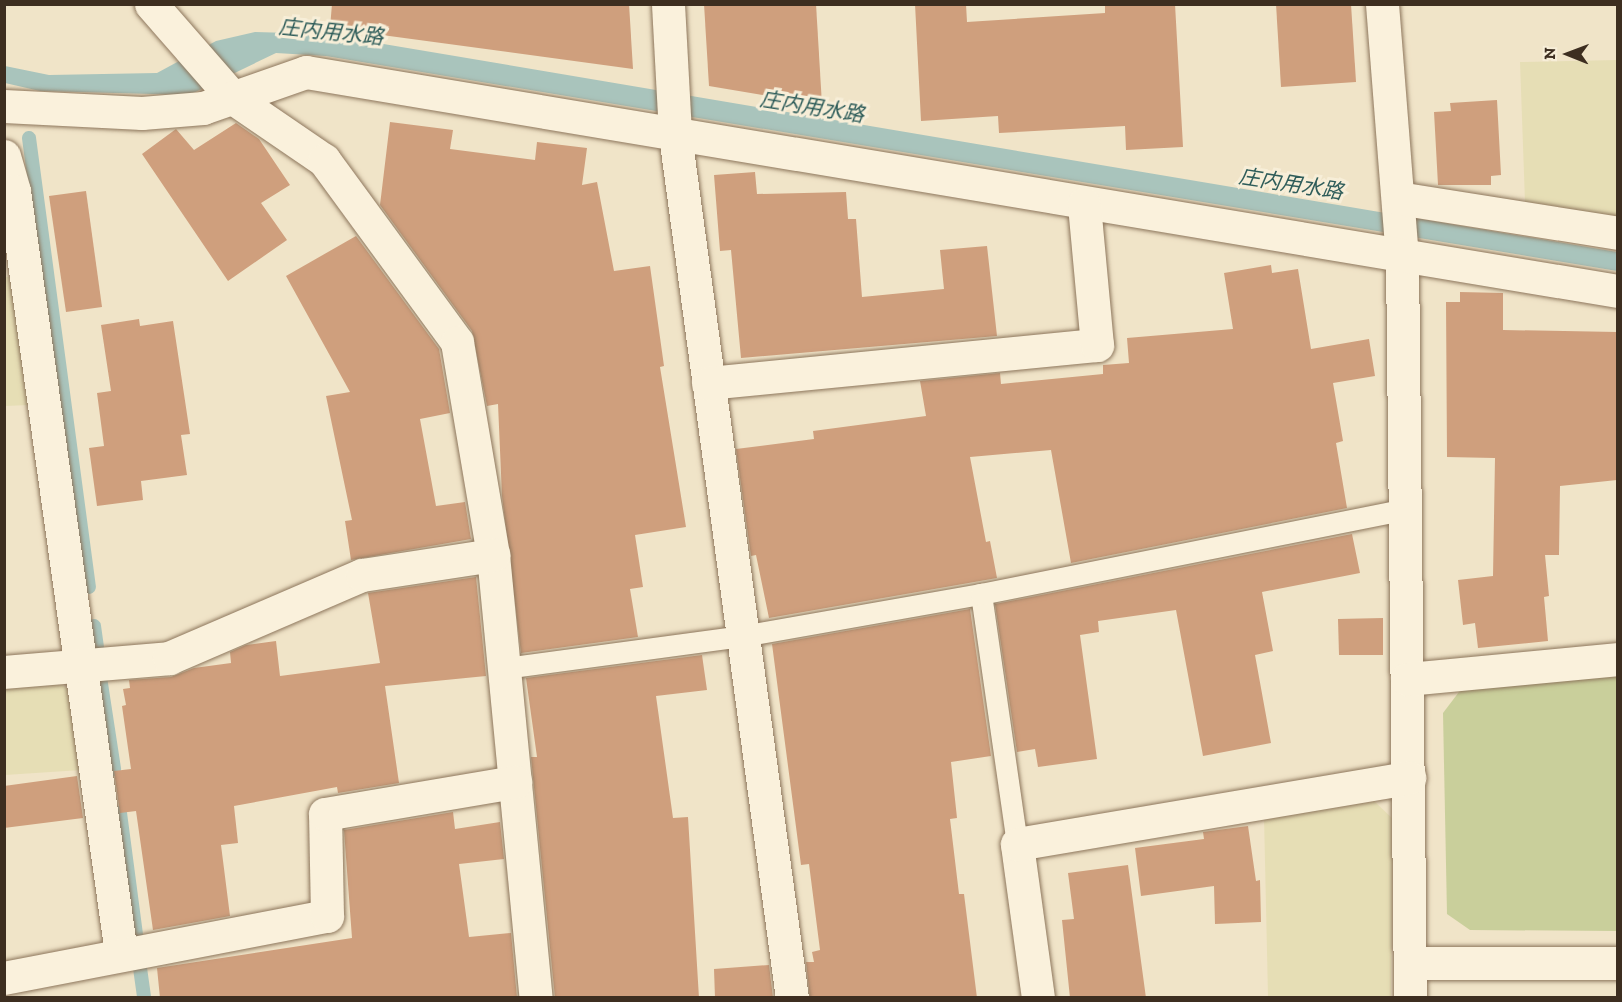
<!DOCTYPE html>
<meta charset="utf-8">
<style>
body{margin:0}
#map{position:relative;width:1622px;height:1002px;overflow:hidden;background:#f0e4c8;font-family:"Zilla Slab","Noto Sans JP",serif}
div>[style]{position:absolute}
.farmland>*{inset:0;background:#e6deb5}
.green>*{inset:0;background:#c9cf9b}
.water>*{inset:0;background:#a9c4bc}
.stream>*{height:14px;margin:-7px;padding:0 7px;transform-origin:7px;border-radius:7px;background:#a9c4bc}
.building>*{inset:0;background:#cf9f7d}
.roads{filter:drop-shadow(0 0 2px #8d765c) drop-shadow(0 0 2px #8d765c)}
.lane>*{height:21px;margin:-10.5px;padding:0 10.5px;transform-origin:10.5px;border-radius:10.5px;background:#faf1dc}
.street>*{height:33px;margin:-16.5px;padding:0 16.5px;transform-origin:16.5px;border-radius:16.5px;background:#faf1dc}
span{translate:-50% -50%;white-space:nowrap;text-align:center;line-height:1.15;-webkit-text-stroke:6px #f7eed8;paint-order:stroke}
.water-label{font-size:21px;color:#2f5d5a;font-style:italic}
.frame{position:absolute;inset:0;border:6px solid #3d2e20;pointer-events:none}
.north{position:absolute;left:1538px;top:24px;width:60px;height:60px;-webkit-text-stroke:4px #f7eed8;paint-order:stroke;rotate:271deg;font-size:16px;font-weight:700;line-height:24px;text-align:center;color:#3d2e20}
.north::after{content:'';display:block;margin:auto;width:21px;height:27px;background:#3d2e20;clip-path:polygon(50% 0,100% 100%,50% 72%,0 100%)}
</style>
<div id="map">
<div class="farmland">
<div style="clip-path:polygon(1617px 60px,1617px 218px,1525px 202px,1520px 62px)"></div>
<div style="clip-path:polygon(4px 277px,10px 277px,30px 405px,5px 406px)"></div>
<div style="clip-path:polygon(55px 680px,68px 689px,81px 770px,5px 775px,5px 683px)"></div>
<div style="clip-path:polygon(1374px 801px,1393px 819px,1391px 997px,1268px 997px,1264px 817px)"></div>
</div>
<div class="green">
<div style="clip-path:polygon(1617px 673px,1617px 931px,1470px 930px,1447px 914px,1443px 713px,1462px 688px)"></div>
</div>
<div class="water">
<div style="clip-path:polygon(255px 32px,324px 34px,1617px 252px,1617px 271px,326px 56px,276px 53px,189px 95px,40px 91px,5px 83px,5px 66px,49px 75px,157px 73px,216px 41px)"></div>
</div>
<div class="stream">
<div style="left:29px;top:138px;width:453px;rotate:82.4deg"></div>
<div style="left:94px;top:626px;width:27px;rotate:82deg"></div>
<div style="left:100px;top:677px;width:93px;rotate:81.3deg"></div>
<div style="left:120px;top:813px;width:122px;rotate:82.5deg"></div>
<div style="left:140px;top:968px;width:30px;rotate:82deg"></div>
</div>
<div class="building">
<div style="clip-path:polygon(332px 4px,629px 4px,633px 69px,330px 28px)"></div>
<div style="clip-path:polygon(704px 4px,816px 4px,822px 105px,709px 86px)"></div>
<div style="clip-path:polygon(915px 4px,966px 4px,967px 22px,1105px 13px,1105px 4px,1175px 4px,1183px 147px,1126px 150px,1125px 126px,999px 133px,998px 116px,921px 121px)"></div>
<div style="clip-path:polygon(1276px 4px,1351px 4px,1356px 82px,1281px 87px)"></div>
<div style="clip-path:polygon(1497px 100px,1501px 175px,1491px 176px,1491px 185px,1438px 185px,1434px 112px,1451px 111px,1450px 103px)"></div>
<div style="clip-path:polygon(390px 122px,453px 130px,450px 149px,535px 160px,537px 142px,587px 148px,582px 185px,597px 182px,614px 271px,650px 266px,664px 366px,660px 367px,686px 527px,635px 535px,643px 587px,630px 589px,638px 637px,521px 653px,502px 496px,498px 404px,487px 406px,472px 331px,380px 205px)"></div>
<div style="clip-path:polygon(236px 123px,259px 139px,290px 185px,261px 203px,287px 240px,228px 281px,142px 154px,176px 129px,194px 150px)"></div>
<div style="clip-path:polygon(755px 172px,757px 194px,846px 192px,848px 219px,856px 219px,862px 297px,944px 289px,940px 250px,987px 246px,997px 336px,741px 358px,731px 250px,720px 251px,714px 175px)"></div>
<div style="clip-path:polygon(86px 191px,102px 307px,66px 312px,49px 196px)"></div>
<div style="clip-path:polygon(356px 236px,439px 349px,450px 413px,420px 419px,436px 506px,465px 502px,471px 539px,351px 560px,345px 521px,352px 520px,326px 396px,350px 392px,286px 276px)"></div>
<div style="clip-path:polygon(1271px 265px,1272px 273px,1298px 269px,1311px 349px,1369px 339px,1375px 376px,1333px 383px,1343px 441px,1336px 443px,1347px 508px,1071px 563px,1051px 450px,970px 457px,986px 542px,990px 541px,997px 578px,769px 618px,756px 555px,751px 556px,736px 449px,814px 439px,813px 431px,926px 416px,920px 381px,1000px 373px,1001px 384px,1103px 374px,1103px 365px,1129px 363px,1127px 338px,1233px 329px,1224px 273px)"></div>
<div style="clip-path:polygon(1460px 292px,1503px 293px,1503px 330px,1617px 332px,1617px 480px,1560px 486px,1559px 555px,1545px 555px,1549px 596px,1544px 597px,1548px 641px,1478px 648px,1475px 623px,1463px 625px,1458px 580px,1493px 576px,1495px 458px,1447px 457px,1446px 302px,1460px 302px)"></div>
<div style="clip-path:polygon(139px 319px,140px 326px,173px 321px,190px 434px,181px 435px,187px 475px,141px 481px,143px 500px,97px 506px,89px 448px,104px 446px,97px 393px,111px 391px,101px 325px)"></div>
<div style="clip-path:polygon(1352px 534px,1360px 573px,1262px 592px,1273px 651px,1255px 655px,1271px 743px,1203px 756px,1176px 610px,1098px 621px,1099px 632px,1080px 635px,1097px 759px,1038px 767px,1035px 749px,1017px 752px,995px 604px)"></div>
<div style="clip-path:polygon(476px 577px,486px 676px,385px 686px,399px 783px,338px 793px,337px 787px,234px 806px,238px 843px,221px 845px,230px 916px,153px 930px,136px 811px,120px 813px,114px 771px,131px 769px,122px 706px,126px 705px,123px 689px,130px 688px,129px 680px,171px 677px,194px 668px,231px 663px,230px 652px,246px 645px,276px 641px,280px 676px,380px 663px,368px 593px)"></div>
<div style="clip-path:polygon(970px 609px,991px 756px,951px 762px,957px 818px,950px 819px,959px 894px,964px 894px,977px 998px,810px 998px,806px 962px,814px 962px,812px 952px,820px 950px,809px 864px,801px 865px,772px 644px)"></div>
<div style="clip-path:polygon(1383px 618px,1383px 655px,1339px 655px,1338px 619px)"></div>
<div style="clip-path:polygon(702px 655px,707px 690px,656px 696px,673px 818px,688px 817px,699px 998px,555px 998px,531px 757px,537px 757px,526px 678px)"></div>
<div style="clip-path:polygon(77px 776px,83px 818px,4px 828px,4px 786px)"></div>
<div style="clip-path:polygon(453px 812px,455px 829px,500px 822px,504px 859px,459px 864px,469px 937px,511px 933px,517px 998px,160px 998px,157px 968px,352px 938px,344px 830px)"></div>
<div style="clip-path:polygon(1248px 826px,1256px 881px,1260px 880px,1261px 922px,1215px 924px,1214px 886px,1141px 896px,1135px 848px,1204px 839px,1203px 832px)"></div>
<div style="clip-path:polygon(1128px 865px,1146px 998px,1070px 998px,1062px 920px,1074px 919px,1068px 873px)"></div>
<div style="clip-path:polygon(769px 965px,773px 998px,715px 998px,714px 969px)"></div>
</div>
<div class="roads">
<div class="lane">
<div style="left:981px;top:594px;width:253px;rotate:81.8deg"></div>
<div style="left:505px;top:668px;width:239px;rotate:-7.7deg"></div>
<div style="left:742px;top:636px;width:243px;rotate:-10deg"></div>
<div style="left:981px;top:594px;width:433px;rotate:-11.3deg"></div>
</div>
<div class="street">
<div style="left:151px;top:4px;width:125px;rotate:48.9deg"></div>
<div style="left:233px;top:98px;width:110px;rotate:34.3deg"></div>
<div style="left:324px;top:160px;width:225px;rotate:53.8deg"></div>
<div style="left:457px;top:342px;width:216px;rotate:80.4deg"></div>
<div style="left:493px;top:555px;width:445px;rotate:84.5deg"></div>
<div style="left:668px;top:4px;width:131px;rotate:86.9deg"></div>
<div style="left:675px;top:135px;width:871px;rotate:82.28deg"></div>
<div style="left:1382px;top:4px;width:253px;rotate:85.5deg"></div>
<div style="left:1402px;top:256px;width:742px;rotate:89.38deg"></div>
<div style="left:4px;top:106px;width:138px;rotate:2.9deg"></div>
<div style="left:142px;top:113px;width:61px;rotate:-4.7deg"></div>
<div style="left:203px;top:108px;width:109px;rotate:-19.3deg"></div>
<div style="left:306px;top:72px;width:1330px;rotate:9.48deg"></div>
<div style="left:4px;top:156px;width:36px;rotate:74deg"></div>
<div style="left:14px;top:191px;width:769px;rotate:82.01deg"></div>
<div style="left:1398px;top:198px;width:223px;rotate:9deg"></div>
<div style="left:708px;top:383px;width:391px;rotate:-5.6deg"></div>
<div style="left:1097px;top:345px;width:142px;rotate:-95.3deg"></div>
<div style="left:4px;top:672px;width:166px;rotate:-4.8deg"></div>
<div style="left:169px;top:658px;width:210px;rotate:-23.3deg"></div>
<div style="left:362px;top:575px;width:133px;rotate:-8.7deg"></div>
<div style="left:1407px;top:679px;width:212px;rotate:-5.4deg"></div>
<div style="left:1410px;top:963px;width:208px"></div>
<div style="left:4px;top:978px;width:329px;rotate:-10.9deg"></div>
<div style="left:327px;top:916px;width:102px;rotate:-91.1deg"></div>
<div style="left:325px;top:814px;width:193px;rotate:-9.6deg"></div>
<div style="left:1038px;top:998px;width:155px;rotate:-97.8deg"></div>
<div style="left:1017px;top:844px;width:398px;rotate:-9.6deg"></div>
</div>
</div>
<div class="water-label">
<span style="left:331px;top:32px;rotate:6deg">庄内用水路</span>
<span style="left:812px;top:107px;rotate:9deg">庄内用水路</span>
<span style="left:1291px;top:184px;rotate:9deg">庄内用水路</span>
</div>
<div class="frame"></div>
<div class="north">N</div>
</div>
